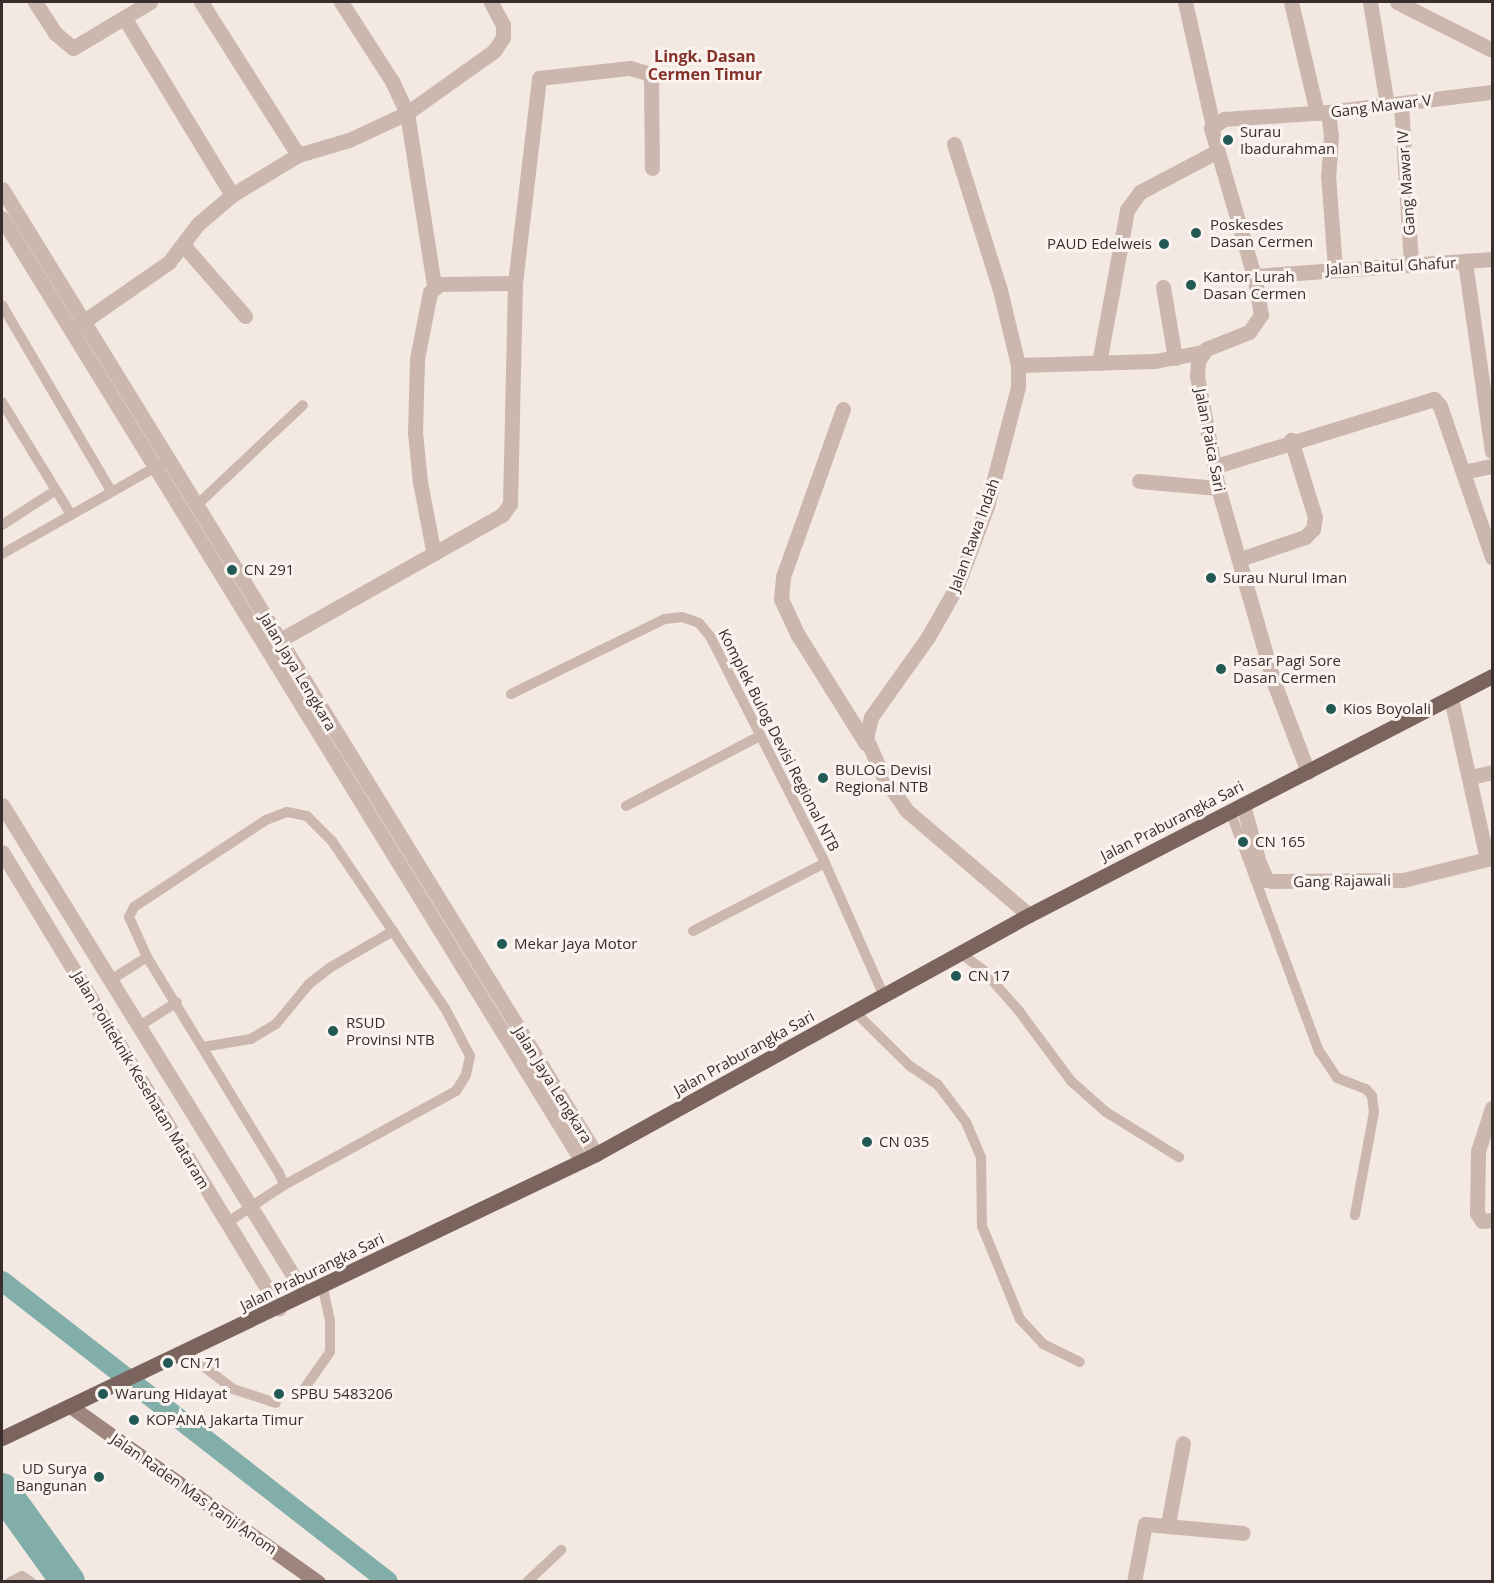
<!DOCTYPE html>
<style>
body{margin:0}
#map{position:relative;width:1494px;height:1583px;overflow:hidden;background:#f3e8e2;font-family:"Open Sans",sans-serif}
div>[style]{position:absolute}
.canal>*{height:20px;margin:-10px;padding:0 10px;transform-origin:10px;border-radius:10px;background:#82aea9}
.river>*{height:34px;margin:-17px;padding:0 17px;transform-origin:17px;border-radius:17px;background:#82aea9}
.lane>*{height:10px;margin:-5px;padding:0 5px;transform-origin:5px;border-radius:5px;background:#cbb7ae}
.street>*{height:15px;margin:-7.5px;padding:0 7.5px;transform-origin:7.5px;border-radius:7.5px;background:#cbb7ae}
.secondary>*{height:15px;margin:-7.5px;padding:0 7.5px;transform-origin:7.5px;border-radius:7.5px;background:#9e867f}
.primary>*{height:15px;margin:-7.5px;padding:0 7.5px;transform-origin:7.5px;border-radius:7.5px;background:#7b635e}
.dots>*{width:16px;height:16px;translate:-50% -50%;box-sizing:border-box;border:3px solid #faf3ef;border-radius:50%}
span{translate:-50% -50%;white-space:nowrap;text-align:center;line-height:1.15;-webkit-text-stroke:6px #faf3ef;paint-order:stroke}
.street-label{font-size:15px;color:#3a2e2c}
.poi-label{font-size:15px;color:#3a2e2c}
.left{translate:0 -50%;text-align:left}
.right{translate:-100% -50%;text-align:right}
.neighbourhood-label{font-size:16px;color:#843129;font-weight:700}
.frame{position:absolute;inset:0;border:3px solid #3a2e2c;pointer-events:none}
</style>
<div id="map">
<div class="canal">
<div style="left:2px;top:1281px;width:489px;rotate:37.9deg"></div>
</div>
<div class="river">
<div style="left:2px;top:1490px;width:113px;rotate:54.3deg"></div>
</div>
<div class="lane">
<div style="left:2px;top:305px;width:216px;rotate:59.6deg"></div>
<div style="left:2px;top:402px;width:130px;rotate:58.5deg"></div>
<div style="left:198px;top:504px;width:144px;rotate:-43.3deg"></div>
<div style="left:2px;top:525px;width:64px;rotate:-32.9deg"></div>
<div style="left:2px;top:554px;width:183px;rotate:-29.5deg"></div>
<div style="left:511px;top:694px;width:171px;rotate:-26deg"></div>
<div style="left:665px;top:619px;width:17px;rotate:-7deg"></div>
<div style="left:682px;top:617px;width:18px;rotate:19deg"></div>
<div style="left:699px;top:623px;width:17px;rotate:50deg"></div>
<div style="left:710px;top:636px;width:254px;rotate:63.1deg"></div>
<div style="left:825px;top:863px;width:145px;rotate:66.1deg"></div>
<div style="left:626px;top:806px;width:151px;rotate:-27.6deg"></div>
<div style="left:1230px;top:811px;width:256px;rotate:69.7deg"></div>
<div style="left:1319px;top:1051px;width:32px;rotate:56deg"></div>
<div style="left:1337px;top:1078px;width:31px;rotate:21deg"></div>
<div style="left:1366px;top:1089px;width:9px;rotate:49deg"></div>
<div style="left:1372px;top:1096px;width:16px;rotate:83deg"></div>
<div style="left:1374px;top:1112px;width:105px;rotate:100.5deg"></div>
<div style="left:693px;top:931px;width:148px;rotate:-27.3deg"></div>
<div style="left:960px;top:953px;width:29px;rotate:36deg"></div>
<div style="left:983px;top:970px;width:55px;rotate:48.7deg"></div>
<div style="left:1019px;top:1011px;width:87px;rotate:53.4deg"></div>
<div style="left:1071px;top:1081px;width:47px;rotate:41.5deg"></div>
<div style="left:1106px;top:1112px;width:86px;rotate:31.7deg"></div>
<div style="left:147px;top:957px;width:44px;rotate:-114.2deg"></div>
<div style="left:129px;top:917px;width:11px;rotate:-63deg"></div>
<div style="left:134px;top:907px;width:158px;rotate:-33.4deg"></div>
<div style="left:266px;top:820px;width:22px;rotate:-21deg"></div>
<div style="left:287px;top:812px;width:20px;rotate:11deg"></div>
<div style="left:307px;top:816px;width:35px;rotate:45deg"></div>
<div style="left:332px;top:841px;width:204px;rotate:56deg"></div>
<div style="left:446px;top:1010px;width:52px;rotate:62.4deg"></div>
<div style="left:470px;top:1056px;width:19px;rotate:102deg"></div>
<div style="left:466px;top:1075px;width:19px;rotate:122deg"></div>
<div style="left:456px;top:1091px;width:196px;rotate:151.3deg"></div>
<div style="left:109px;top:981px;width:45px;rotate:-32.3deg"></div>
<div style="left:147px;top:957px;width:253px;rotate:58.6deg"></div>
<div style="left:279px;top:1173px;width:13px;rotate:67deg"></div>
<div style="left:284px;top:1185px;width:67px;rotate:146.5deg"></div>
<div style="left:855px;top:1012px;width:77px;rotate:44.5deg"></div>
<div style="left:910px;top:1066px;width:34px;rotate:34deg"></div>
<div style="left:938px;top:1085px;width:46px;rotate:52.9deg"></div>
<div style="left:966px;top:1122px;width:38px;rotate:67deg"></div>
<div style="left:981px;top:1157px;width:69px;rotate:89.2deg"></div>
<div style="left:982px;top:1226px;width:100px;rotate:67.8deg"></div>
<div style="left:1020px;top:1319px;width:34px;rotate:47deg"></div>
<div style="left:1043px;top:1344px;width:41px;rotate:25.9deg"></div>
<div style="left:138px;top:1027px;width:46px;rotate:-32.7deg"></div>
<div style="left:203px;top:1047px;width:49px;rotate:-9.5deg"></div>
<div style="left:251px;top:1039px;width:29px;rotate:-31deg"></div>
<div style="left:276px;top:1024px;width:52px;rotate:-50.5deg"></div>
<div style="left:309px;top:984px;width:28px;rotate:-38deg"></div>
<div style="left:331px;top:967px;width:72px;rotate:-30.1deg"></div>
<div style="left:185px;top:1352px;width:61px;rotate:37.6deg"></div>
<div style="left:233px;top:1389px;width:45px;rotate:18deg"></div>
<div style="left:304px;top:1389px;width:45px;rotate:-54.9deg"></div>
<div style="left:330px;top:1352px;width:31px;rotate:-90deg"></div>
<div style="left:330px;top:1321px;width:39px;rotate:-102deg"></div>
<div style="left:10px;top:1582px;width:13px;rotate:-27deg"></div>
<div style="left:22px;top:1576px;width:11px;rotate:34deg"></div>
<div style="left:527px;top:1582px;width:47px;rotate:-43.3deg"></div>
</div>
<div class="street">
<div style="left:35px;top:2px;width:37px;rotate:57deg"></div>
<div style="left:55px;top:33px;width:23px;rotate:40deg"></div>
<div style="left:73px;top:48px;width:90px;rotate:-30.9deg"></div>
<div style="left:201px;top:2px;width:181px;rotate:57.6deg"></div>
<div style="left:341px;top:2px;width:94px;rotate:57.2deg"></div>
<div style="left:392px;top:81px;width:35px;rotate:65deg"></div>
<div style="left:407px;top:113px;width:175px;rotate:81.1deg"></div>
<div style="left:1185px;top:2px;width:127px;rotate:77.3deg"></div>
<div style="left:1291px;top:2px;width:114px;rotate:76.8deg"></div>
<div style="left:1370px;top:2px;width:104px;rotate:80.6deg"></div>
<div style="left:1397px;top:2px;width:106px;rotate:26.8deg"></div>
<div style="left:125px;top:19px;width:206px;rotate:58.7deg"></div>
<div style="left:1401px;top:104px;width:159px;rotate:86.4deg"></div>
<div style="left:1328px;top:112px;width:24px;rotate:83deg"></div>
<div style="left:1331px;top:136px;width:39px;rotate:94deg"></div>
<div style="left:1328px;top:175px;width:94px;rotate:85.7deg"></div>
<div style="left:954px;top:144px;width:153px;rotate:72.5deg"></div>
<div style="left:1000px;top:290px;width:77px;rotate:76.5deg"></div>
<div style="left:1018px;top:365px;width:22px;rotate:90deg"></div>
<div style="left:1018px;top:387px;width:123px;rotate:104.6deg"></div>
<div style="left:987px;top:506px;width:85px;rotate:110.6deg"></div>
<div style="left:957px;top:586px;width:59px;rotate:119.6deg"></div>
<div style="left:928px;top:637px;width:98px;rotate:125.5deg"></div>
<div style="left:871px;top:717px;width:22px;rotate:103deg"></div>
<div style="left:866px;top:738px;width:44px;rotate:65.8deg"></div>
<div style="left:884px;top:778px;width:39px;rotate:55deg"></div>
<div style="left:906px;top:810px;width:162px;rotate:40.5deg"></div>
<div style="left:2px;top:189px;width:1133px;rotate:58.39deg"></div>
<div style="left:2px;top:218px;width:1107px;rotate:58.41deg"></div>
<div style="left:184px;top:246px;width:93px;rotate:48.9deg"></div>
<div style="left:1465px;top:262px;width:191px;rotate:81.9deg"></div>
<div style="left:1254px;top:276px;width:239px;rotate:-4.1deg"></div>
<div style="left:1163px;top:287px;width:72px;rotate:80.4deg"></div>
<div style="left:77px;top:326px;width:112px;rotate:-34.8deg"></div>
<div style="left:169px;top:262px;width:48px;rotate:-52.7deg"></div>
<div style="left:198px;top:224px;width:45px;rotate:-40.5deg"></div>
<div style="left:232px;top:195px;width:77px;rotate:-31.2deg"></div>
<div style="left:298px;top:155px;width:53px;rotate:-16.4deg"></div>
<div style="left:349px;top:140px;width:64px;rotate:-25deg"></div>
<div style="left:407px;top:113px;width:107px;rotate:-35.5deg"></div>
<div style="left:494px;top:51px;width:17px;rotate:-57deg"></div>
<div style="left:503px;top:37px;width:12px;rotate:-90deg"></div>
<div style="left:503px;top:25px;width:26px;rotate:-118deg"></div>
<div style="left:1099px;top:363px;width:156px;rotate:-79.6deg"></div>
<div style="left:1127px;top:210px;width:22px;rotate:-54deg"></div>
<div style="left:1140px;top:192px;width:86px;rotate:-27.8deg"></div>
<div style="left:1018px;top:365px;width:137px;rotate:-1.7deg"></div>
<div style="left:1155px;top:361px;width:49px;rotate:-10.6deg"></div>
<div style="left:843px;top:409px;width:178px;rotate:109.7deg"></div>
<div style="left:783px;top:577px;width:22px;rotate:95deg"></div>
<div style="left:781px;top:599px;width:40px;rotate:65deg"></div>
<div style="left:798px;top:635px;width:128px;rotate:58deg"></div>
<div style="left:1216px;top:466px;width:228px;rotate:-17.1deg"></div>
<div style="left:1434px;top:399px;width:9px;rotate:49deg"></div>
<div style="left:1440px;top:406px;width:160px;rotate:71deg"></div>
<div style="left:1463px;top:472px;width:30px;rotate:-12deg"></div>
<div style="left:1139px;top:481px;width:79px;rotate:5.1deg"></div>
<div style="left:433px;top:550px;width:69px;rotate:-100.8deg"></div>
<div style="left:420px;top:482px;width:50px;rotate:-95.7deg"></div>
<div style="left:415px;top:432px;width:73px;rotate:-88.4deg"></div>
<div style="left:417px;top:359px;width:68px;rotate:-79deg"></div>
<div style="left:430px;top:292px;width:13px;rotate:-39deg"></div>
<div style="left:440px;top:284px;width:75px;rotate:-0.8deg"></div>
<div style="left:1240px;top:559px;width:69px;rotate:-18.7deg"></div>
<div style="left:1305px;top:537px;width:11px;rotate:-45deg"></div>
<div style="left:1313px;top:529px;width:12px;rotate:-81deg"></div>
<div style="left:1315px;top:517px;width:81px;rotate:-107.3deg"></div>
<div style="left:271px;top:645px;width:265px;rotate:-29.4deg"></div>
<div style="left:502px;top:515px;width:14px;rotate:-54deg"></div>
<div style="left:510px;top:504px;width:221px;rotate:-88.7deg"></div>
<div style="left:515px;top:283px;width:206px;rotate:-83.3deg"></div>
<div style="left:539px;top:78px;width:92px;rotate:-6.3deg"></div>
<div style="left:630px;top:68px;width:19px;rotate:16deg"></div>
<div style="left:648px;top:73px;width:7px;rotate:63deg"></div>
<div style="left:651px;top:79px;width:89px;rotate:89.4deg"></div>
<div style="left:1451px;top:698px;width:165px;rotate:77.4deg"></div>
<div style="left:1308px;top:772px;width:95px;rotate:-110.9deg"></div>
<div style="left:1274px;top:683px;width:203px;rotate:-106deg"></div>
<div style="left:1218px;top:488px;width:114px;rotate:-100.6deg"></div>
<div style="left:1197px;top:376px;width:15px;rotate:-86deg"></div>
<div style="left:1198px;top:361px;width:14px;rotate:-56deg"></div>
<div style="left:1206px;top:349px;width:46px;rotate:-21.6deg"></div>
<div style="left:1249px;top:332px;width:21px;rotate:-55deg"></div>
<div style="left:1261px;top:315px;width:40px;rotate:-100deg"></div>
<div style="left:1254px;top:276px;width:154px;rotate:-106.2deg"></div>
<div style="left:1211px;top:128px;width:16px;rotate:-35deg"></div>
<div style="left:1224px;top:119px;width:104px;rotate:-3.9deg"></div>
<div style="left:1328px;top:112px;width:165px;rotate:-7deg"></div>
<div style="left:1471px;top:777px;width:22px;rotate:-13deg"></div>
<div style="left:2px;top:805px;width:574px;rotate:58.25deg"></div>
<div style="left:1243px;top:805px;width:60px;rotate:74.6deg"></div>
<div style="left:1259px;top:863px;width:19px;rotate:65deg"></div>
<div style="left:1267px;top:880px;width:5px;rotate:11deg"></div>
<div style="left:1272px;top:881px;width:131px;rotate:-0.4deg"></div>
<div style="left:1403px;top:880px;width:92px;rotate:-13.9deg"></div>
<div style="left:2px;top:852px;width:534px;rotate:58.72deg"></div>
<div style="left:1492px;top:1108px;width:45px;rotate:108deg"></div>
<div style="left:1478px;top:1151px;width:62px;rotate:90.9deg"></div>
<div style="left:1477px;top:1213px;width:9px;rotate:58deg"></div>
<div style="left:1482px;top:1221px;width:10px;rotate:-6deg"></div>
<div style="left:1168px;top:1524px;width:82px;rotate:-79.5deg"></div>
<div style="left:1134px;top:1582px;width:59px;rotate:-79.3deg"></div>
<div style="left:1145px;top:1524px;width:98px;rotate:5.2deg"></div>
</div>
<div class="secondary">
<div style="left:70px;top:1406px;width:304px;rotate:35.4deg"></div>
</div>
<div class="primary">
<div style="left:2px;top:1438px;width:658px;rotate:-25.55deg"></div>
<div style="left:596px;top:1154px;width:495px;rotate:-28.9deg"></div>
<div style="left:1029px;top:915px;width:521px;rotate:-27.3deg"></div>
</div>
<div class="dots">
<div style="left:1228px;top:140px;background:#235955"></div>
<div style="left:1196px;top:233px;background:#235955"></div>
<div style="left:1164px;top:244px;background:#235955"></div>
<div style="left:1191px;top:285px;background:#235955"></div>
<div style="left:232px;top:570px;background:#235955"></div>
<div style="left:1211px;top:578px;background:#235955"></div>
<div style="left:1221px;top:669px;background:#235955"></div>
<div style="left:1331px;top:709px;background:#235955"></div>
<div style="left:823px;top:778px;background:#235955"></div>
<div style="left:1243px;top:842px;background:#235955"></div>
<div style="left:502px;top:944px;background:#235955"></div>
<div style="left:956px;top:976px;background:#235955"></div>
<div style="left:333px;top:1031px;background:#235955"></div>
<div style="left:867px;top:1142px;background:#235955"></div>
<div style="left:168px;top:1363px;background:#235955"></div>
<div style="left:103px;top:1394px;background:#235955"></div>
<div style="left:279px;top:1394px;background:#235955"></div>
<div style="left:134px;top:1420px;background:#235955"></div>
<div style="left:99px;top:1477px;background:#235955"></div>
</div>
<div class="street-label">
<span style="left:1381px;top:106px;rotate:-7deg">Gang Mawar V</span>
<span style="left:1406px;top:183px;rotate:-94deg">Gang Mawar IV</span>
<span style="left:1391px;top:266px;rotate:-3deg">Jalan Baitul Ghafur</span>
<span style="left:1210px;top:440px;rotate:79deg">Jalan Paica Sari</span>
<span style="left:974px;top:535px;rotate:-70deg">Jalan Rawa Indah</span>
<span style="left:298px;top:672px;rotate:59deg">Jalan Jaya Lengkara</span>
<span style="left:779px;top:740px;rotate:63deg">Komplek Bulog Devisi Regional NTB</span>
<span style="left:1172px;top:821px;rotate:-27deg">Jalan Praburangka Sari</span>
<span style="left:1342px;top:881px;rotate:-1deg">Gang Rajawali</span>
<span style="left:744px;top:1053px;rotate:-29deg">Jalan Praburangka Sari</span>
<span style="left:141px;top:1080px;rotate:59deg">Jalan Politeknik Kesehatan Mataram</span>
<span style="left:553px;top:1085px;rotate:58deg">Jalan Jaya Lengkara</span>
<span style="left:312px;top:1272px;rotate:-26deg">Jalan Praburangka Sari</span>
<span style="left:194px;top:1494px;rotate:35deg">Jalan Raden Mas Panji Anom</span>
</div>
<div class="poi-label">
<span class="left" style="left:1240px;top:140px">Surau<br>Ibadurahman</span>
<span class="left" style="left:1210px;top:233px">Poskesdes<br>Dasan Cermen</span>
<span class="right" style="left:1152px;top:244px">PAUD Edelweis</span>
<span class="left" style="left:1203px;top:285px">Kantor Lurah<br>Dasan Cermen</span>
<span class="left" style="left:244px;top:570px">CN 291</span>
<span class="left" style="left:1223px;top:578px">Surau Nurul Iman</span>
<span class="left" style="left:1233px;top:669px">Pasar Pagi Sore<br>Dasan Cermen</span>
<span class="left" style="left:1343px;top:709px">Kios Boyolali</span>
<span class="left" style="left:835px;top:778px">BULOG Devisi<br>Regional NTB</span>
<span class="left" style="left:1255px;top:842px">CN 165</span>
<span class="left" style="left:514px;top:944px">Mekar Jaya Motor</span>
<span class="left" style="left:968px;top:976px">CN 17</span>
<span class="left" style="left:346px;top:1031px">RSUD<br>Provinsi NTB</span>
<span class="left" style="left:879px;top:1142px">CN 035</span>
<span class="left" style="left:180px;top:1363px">CN 71</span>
<span class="left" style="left:115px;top:1394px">Warung Hidayat</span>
<span class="left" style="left:291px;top:1394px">SPBU 5483206</span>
<span class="left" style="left:146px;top:1420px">KOPANA Jakarta Timur</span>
<span class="right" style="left:87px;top:1477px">UD Surya<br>Bangunan</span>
</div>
<div class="neighbourhood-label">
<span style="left:705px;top:65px">Lingk. Dasan<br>Cermen Timur</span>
</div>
<div class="frame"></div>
</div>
